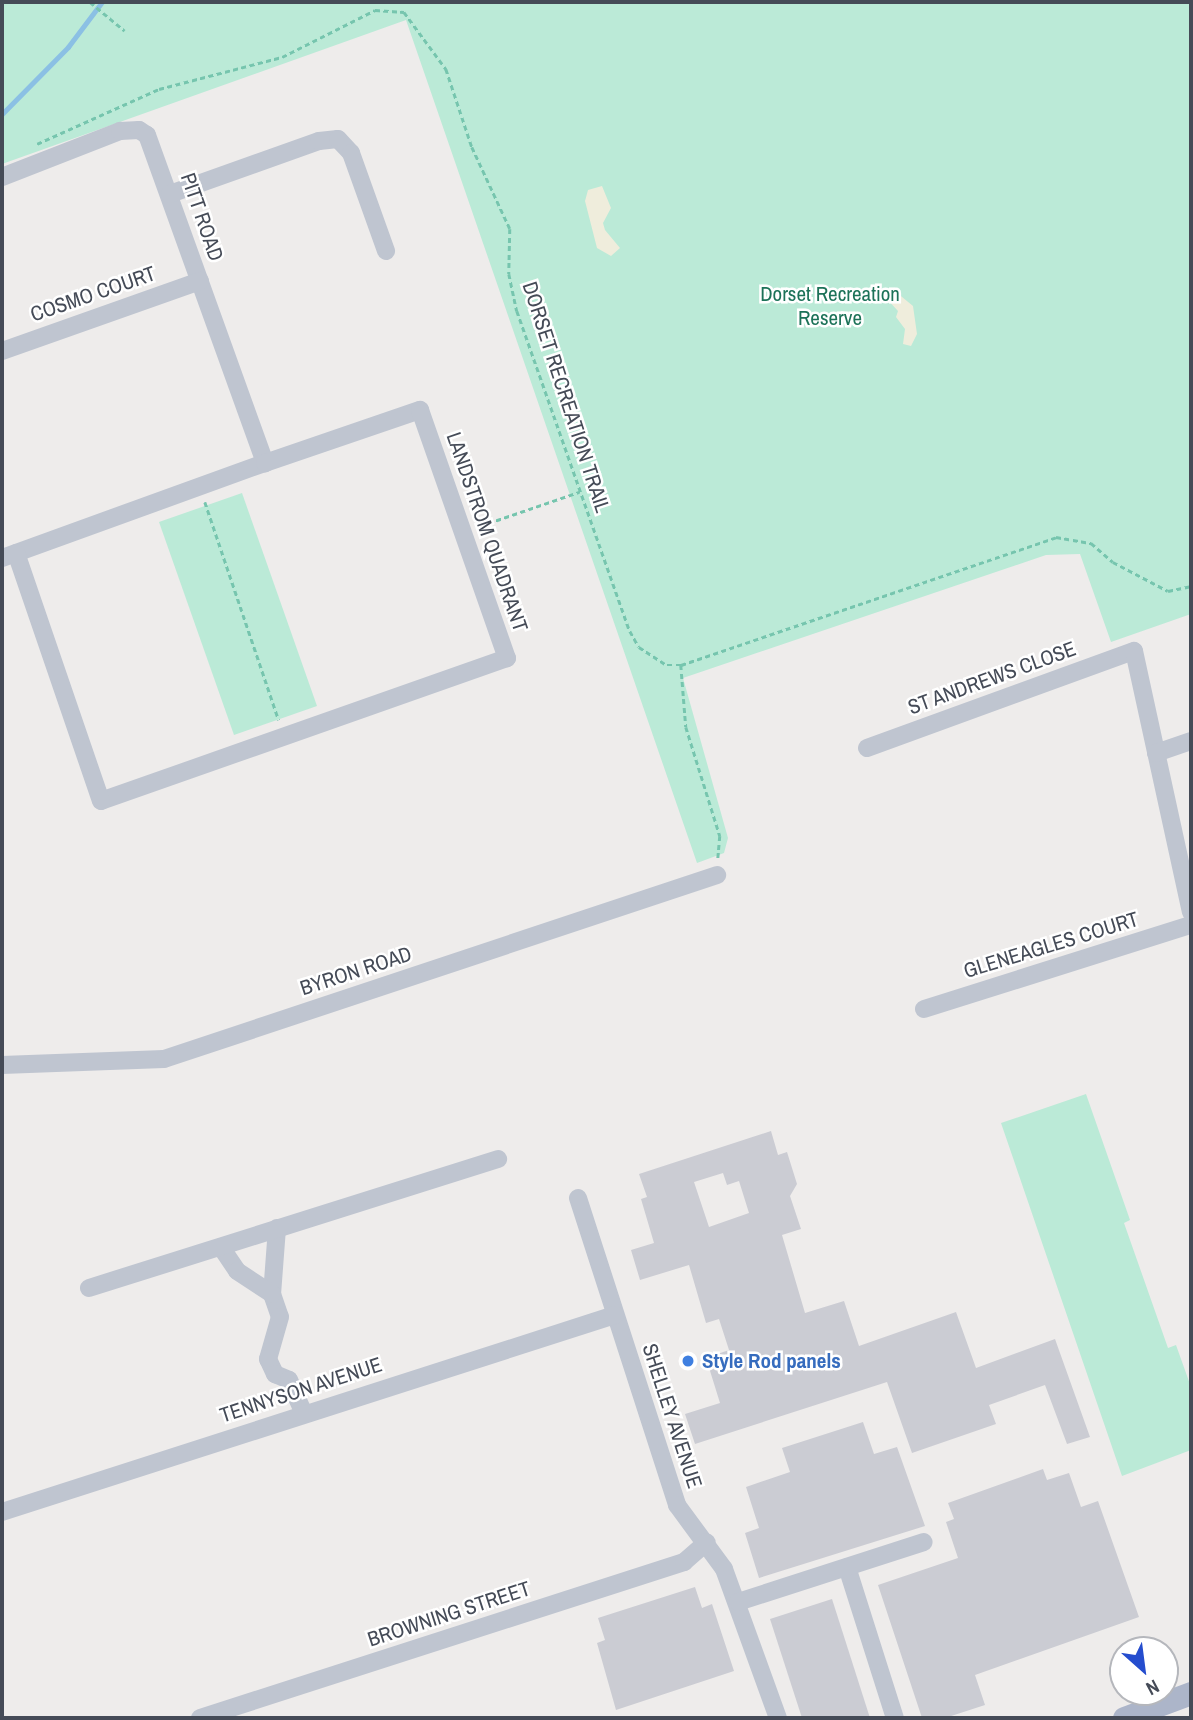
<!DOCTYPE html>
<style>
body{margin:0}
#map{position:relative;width:1193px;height:1720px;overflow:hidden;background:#eeeceb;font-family:"Archivo Narrow",sans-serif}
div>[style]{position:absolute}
.green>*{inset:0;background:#bbead7}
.sand>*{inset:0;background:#efeddc}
.stream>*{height:4.5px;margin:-2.25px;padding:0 2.25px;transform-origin:2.25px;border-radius:2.25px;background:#8bc0e4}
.building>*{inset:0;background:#cbccd3}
.path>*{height:2.5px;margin-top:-1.25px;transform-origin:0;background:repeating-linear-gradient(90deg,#76c5ae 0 5px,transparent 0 8.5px)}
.minor>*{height:18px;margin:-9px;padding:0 9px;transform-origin:9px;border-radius:9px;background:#bfc5d0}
.major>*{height:23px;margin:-11.5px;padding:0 11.5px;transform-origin:11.5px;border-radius:11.5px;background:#acb5c9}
.dots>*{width:19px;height:19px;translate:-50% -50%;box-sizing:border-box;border:4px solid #fff;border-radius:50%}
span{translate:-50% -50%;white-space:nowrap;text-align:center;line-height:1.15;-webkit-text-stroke:5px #fff;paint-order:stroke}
.street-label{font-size:21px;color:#454b57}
.park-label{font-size:21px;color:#1c7258}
.shop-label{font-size:21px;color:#366cbe;font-weight:700}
.left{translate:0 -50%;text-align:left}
.frame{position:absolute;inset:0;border:4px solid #454b57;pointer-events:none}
.north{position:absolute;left:1109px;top:1636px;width:70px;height:70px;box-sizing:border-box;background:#fff;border:2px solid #b5b7bc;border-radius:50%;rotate:152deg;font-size:19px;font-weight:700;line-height:28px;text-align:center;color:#454b57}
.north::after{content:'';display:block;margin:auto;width:24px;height:32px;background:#254dce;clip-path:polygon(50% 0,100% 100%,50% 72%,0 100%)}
</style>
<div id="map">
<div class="green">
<div style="clip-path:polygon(2px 2px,1191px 2px,1191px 614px,1111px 642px,1080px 554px,1046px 555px,683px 678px,728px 838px,724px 853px,697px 863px,406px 20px,2px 164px)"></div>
<div style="clip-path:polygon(242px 493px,317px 706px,234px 735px,159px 522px)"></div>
<div style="clip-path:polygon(1086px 1094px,1130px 1220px,1124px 1223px,1168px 1348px,1176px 1345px,1191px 1387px,1191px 1450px,1122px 1476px,1001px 1123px)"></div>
</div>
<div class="sand">
<div style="clip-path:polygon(602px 186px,611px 208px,603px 223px,605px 230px,620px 248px,611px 256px,597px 248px,585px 201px,588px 190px)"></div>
<div style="clip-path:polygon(896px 292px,913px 306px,917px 334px,911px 346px,903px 344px,905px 329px,896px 317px,898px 311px,886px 298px)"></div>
</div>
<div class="stream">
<div style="left:2px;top:114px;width:94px;rotate:-45.4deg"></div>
<div style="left:68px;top:47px;width:56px;rotate:-52.9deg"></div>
</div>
<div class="building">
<div style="clip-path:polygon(evenodd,771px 1131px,778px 1155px,787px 1152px,797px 1184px,790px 1196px,801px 1229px,782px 1235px,805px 1313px,844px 1301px,859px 1346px,956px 1312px,976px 1368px,1055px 1339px,1090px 1437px,1067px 1444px,1045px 1385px,989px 1405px,996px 1424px,912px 1453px,887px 1382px,695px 1444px,685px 1414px,720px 1403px,706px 1358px,729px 1350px,719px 1319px,706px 1323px,689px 1265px,640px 1280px,631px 1250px,654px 1243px,641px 1199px,647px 1197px,639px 1174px,771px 1131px,723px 1173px,727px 1185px,739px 1181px,749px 1213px,709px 1227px,694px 1182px,723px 1173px)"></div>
<div style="clip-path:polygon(863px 1422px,874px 1454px,897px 1447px,925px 1526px,759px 1578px,745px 1533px,759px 1528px,746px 1487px,790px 1472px,782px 1448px)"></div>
<div style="clip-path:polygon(1043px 1469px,1047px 1480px,1069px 1473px,1081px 1507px,1098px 1501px,1139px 1617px,975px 1675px,985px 1705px,945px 1718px,922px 1718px,878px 1585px,958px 1558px,946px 1522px,954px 1519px,948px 1503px)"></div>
<div style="clip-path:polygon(695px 1587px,702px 1608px,712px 1604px,734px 1671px,616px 1710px,597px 1643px,605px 1640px,598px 1618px)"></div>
<div style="clip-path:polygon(832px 1599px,870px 1718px,802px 1718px,770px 1619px)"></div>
</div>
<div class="path">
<div style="left:90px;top:2px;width:45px;rotate:39.6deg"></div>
<div style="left:37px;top:144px;width:134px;rotate:-24.3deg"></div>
<div style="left:159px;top:89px;width:127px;rotate:-14.6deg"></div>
<div style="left:282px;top:57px;width:104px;rotate:-26.8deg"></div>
<div style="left:375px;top:10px;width:29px;rotate:4deg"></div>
<div style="left:404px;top:12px;width:71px;rotate:53.6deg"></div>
<div style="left:446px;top:69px;width:82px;rotate:71.6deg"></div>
<div style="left:472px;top:147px;width:90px;rotate:65.1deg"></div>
<div style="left:510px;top:229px;width:45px;rotate:91.3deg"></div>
<div style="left:509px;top:274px;width:38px;rotate:78deg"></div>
<div style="left:517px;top:311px;width:339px;rotate:70.6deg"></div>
<div style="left:630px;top:631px;width:18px;rotate:61deg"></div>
<div style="left:639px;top:647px;width:33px;rotate:33deg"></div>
<div style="left:667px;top:665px;width:14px"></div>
<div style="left:681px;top:665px;width:396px;rotate:-18.8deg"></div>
<div style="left:1056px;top:537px;width:36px;rotate:10deg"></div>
<div style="left:1091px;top:543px;width:29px;rotate:41deg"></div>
<div style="left:1113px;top:562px;width:62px;rotate:27.8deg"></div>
<div style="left:1168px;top:591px;width:24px;rotate:-12deg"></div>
<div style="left:205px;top:502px;width:230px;rotate:71.3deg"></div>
<div style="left:480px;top:526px;width:105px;rotate:-19deg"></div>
<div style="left:681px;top:665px;width:62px;rotate:85.4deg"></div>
<div style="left:686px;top:727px;width:114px;rotate:72.7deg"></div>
<div style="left:720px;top:836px;width:23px;rotate:95deg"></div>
</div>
<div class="minor">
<div style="left:2px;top:177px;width:127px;rotate:-21.3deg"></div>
<div style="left:120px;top:131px;width:19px;rotate:-3deg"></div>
<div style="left:139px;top:130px;width:9px;rotate:32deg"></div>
<div style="left:147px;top:135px;width:349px;rotate:70.2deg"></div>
<div style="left:170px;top:194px;width:158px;rotate:-19.6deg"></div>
<div style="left:319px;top:141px;width:19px;rotate:-6deg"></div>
<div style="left:338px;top:139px;width:19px;rotate:47deg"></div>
<div style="left:351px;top:153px;width:104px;rotate:70.3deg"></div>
<div style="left:2px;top:351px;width:210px;rotate:-19.5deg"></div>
<div style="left:2px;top:558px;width:280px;rotate:-19.9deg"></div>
<div style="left:265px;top:463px;width:164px;rotate:-18.9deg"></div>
<div style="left:420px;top:410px;width:263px;rotate:70.7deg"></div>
<div style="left:507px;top:658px;width:430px;rotate:160.6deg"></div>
<div style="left:101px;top:801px;width:262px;rotate:-108.9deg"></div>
<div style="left:867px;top:748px;width:284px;rotate:-20deg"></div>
<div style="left:1134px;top:651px;width:267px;rotate:77.7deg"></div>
<div style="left:1156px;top:753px;width:37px;rotate:-19deg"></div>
<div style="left:924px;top:1009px;width:280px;rotate:-17.5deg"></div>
<div style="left:2px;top:1065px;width:162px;rotate:-2.1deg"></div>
<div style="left:164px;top:1059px;width:583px;rotate:-18.4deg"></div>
<div style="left:578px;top:1198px;width:323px;rotate:72.1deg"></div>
<div style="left:677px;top:1505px;width:79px;rotate:53.7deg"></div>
<div style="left:724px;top:1569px;width:158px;rotate:70.1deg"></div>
<div style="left:277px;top:1228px;width:66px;rotate:94.3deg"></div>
<div style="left:272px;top:1294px;width:24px;rotate:71deg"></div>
<div style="left:280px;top:1317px;width:44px;rotate:105.9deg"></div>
<div style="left:268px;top:1359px;width:17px;rotate:65deg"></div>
<div style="left:275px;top:1374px;width:15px;rotate:23deg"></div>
<div style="left:289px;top:1380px;width:36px;rotate:66deg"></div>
<div style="left:221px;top:1247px;width:29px;rotate:56deg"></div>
<div style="left:237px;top:1271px;width:42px;rotate:33.3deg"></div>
<div style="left:89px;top:1288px;width:429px;rotate:-17.5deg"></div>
<div style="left:2px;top:1512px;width:644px;rotate:-17.82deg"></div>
<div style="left:847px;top:1567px;width:158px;rotate:72.4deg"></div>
<div style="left:738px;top:1602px;width:195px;rotate:-17.9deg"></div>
<div style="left:200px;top:1718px;width:509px;rotate:-17.86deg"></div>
<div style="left:684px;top:1562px;width:30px;rotate:-41deg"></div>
</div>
<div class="major">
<div style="left:1124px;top:1718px;width:72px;rotate:-20.5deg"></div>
</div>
<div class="dots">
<div style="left:688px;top:1361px;background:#3f7fe0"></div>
</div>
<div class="street-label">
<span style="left:202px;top:217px;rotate:71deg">PITT ROAD</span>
<span style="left:93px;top:294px;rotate:-19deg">COSMO COURT</span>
<span style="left:566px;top:397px;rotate:72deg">DORSET RECREATION TRAIL</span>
<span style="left:487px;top:532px;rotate:71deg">LANDSTROM QUADRANT</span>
<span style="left:992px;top:678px;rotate:-20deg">ST ANDREWS CLOSE</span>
<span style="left:1051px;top:945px;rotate:-17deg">GLENEAGLES COURT</span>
<span style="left:356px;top:971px;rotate:-18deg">BYRON ROAD</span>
<span style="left:301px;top:1390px;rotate:-18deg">TENNYSON AVENUE</span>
<span style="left:672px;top:1416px;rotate:72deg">SHELLEY AVENUE</span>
<span style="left:449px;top:1614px;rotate:-18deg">BROWNING STREET</span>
</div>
<div class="park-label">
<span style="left:830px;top:306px">Dorset Recreation<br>Reserve</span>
</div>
<div class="shop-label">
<span class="left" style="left:702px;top:1361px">Style Rod panels</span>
</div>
<div class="frame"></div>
<div class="north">N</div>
</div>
